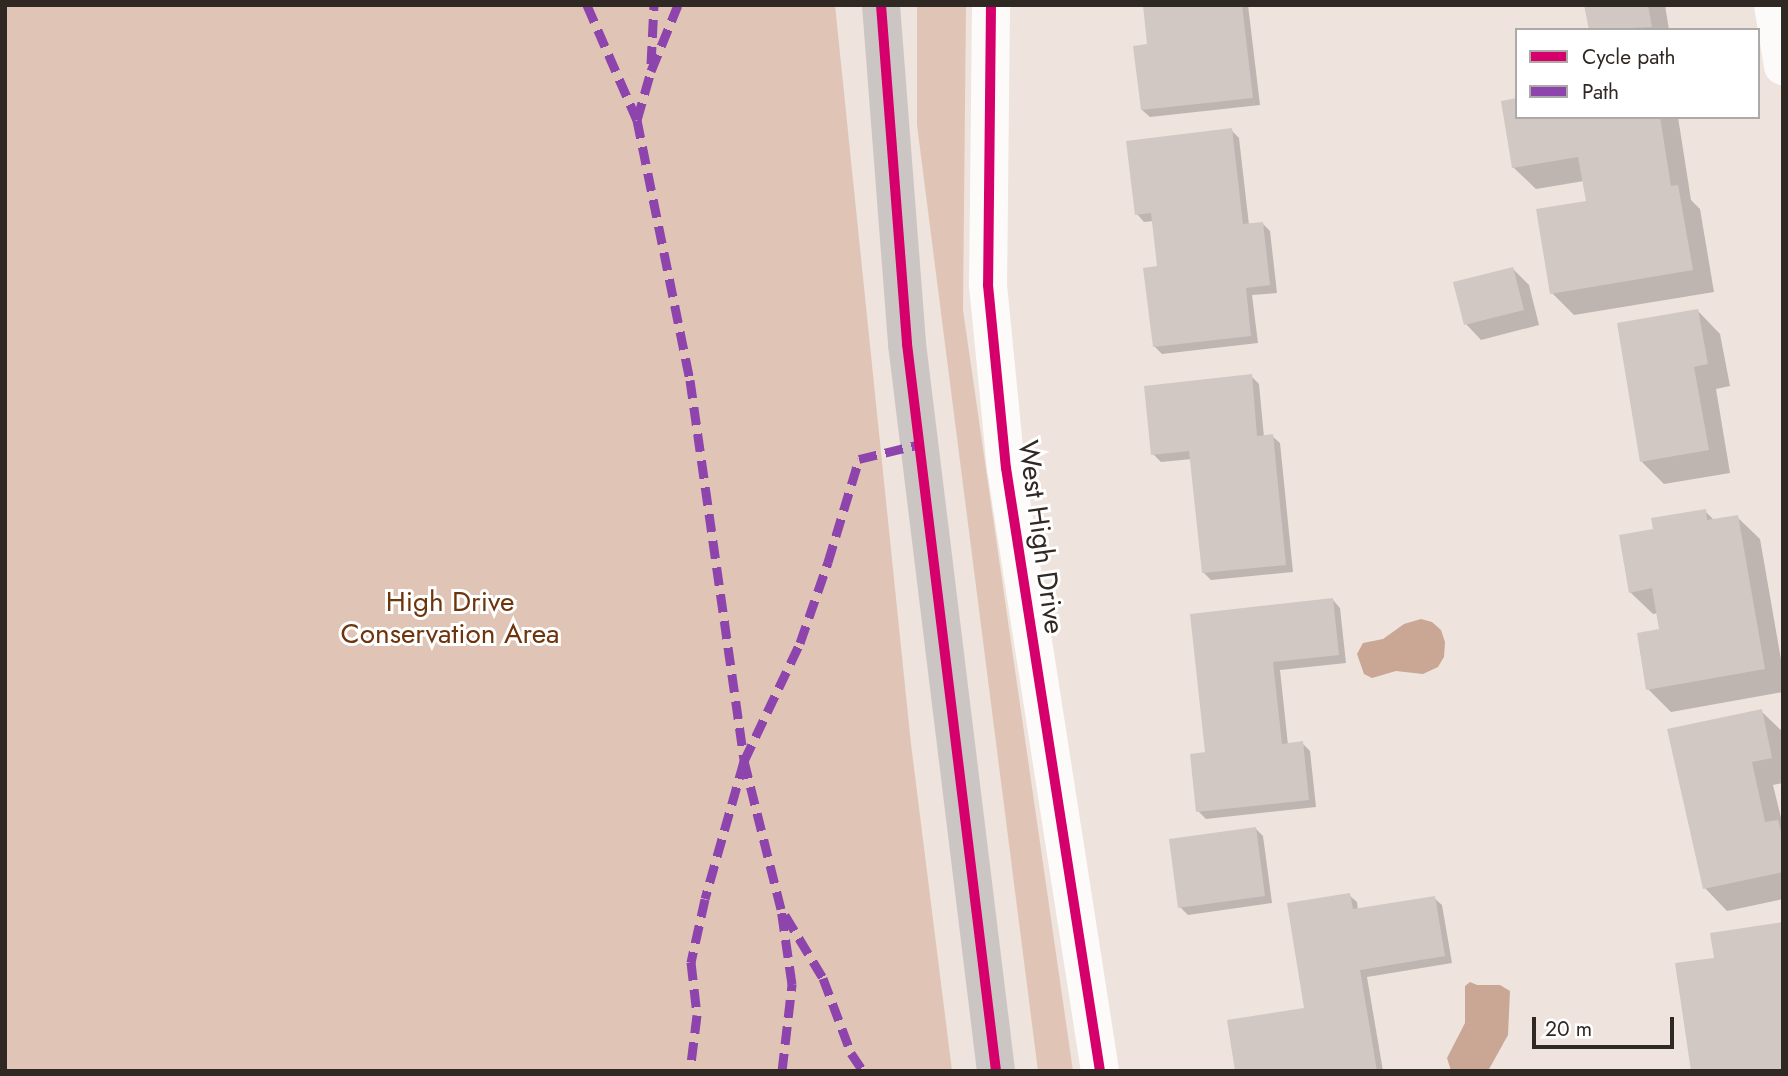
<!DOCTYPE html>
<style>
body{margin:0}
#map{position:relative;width:1788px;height:1076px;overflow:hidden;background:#eee3dd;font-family:Jost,sans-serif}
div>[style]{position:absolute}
.green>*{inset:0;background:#e0c5b6}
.water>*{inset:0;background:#caa794}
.shadow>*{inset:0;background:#0003}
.building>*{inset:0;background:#d1c8c3}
.street>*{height:38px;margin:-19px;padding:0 19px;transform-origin:19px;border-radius:19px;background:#fcfbfa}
.secondary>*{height:38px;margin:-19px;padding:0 19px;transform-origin:19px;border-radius:19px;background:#cbc6c4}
.quiet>*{height:9px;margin-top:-4.5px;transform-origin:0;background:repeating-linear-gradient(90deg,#8e44ad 0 18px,transparent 0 27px)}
.cycleway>*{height:10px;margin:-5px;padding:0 5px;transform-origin:5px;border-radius:5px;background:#d6006c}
span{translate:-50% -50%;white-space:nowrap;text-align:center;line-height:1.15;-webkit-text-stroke:6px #fff;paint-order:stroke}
.street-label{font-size:28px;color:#302823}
.park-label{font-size:28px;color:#6e340b}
.frame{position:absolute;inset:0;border:7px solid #302823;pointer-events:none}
.legend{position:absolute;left:1515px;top:28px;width:245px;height:91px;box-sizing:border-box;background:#fff;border:2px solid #aca9a7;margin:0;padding:9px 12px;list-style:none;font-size:21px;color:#302823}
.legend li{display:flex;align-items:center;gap:14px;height:35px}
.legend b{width:35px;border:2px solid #aca9a7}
.scale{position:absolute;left:1532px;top:1017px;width:142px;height:32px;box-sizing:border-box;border:4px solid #302823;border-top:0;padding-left:9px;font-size:21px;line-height:24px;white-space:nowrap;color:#302823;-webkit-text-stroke:5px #fff;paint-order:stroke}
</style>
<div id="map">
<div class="green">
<div style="clip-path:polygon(5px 5px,835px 5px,911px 744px,952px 1071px,5px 1071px)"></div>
<div style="clip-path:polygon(917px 5px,966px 5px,963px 310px,1073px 1071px,1038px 1071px,917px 125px)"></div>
</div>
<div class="water">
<div style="clip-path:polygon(1421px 619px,1432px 622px,1441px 630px,1445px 642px,1444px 657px,1438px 667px,1423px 674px,1396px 671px,1372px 678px,1364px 674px,1357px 654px,1363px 643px,1383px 639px,1404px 624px)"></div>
<div style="clip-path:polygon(1470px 982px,1477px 985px,1500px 985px,1510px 991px,1508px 1035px,1488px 1071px,1451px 1071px,1447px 1058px,1465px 1023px,1465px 986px)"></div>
</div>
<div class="shadow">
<div style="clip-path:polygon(1145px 5px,1248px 5px,1260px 105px,1150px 117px,1142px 110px,1149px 45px)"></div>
<div style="clip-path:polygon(1586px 5px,1665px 5px,1669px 30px,1591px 30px)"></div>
<div style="clip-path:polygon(1517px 117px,1678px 117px,1691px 200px,1700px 209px,1714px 292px,1574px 315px,1552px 293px,1588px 203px,1584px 181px,1536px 189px,1513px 167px)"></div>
<div style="clip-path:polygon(1231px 130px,1239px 138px,1249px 225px,1262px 223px,1270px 231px,1277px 293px,1252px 295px,1258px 343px,1162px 354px,1154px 346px,1159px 268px,1154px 221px,1144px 222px,1137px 214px)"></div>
<div style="clip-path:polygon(1513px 269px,1529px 285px,1539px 325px,1481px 340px,1466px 324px)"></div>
<div style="clip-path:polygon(1698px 311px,1720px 334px,1730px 386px,1716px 389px,1730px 473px,1664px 484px,1642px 462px)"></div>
<div style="clip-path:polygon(1251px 376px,1259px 384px,1264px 437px,1272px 436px,1280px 443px,1293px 572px,1211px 580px,1203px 572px,1192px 459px,1161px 462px,1153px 454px)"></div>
<div style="clip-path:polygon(1705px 511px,1715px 521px,1737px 517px,1760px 539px,1783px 671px,1783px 692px,1671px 712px,1648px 689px,1661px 631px,1658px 613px,1653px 614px,1630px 592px,1655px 530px)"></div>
<div style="clip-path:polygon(1333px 600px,1340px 608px,1346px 663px,1280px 670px,1288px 745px,1302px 743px,1310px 751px,1316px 807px,1206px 819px,1198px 811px,1207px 754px,1192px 616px)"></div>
<div style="clip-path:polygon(1761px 711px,1783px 732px,1783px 783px,1773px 785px,1783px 826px,1783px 899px,1727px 911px,1705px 888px)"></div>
<div style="clip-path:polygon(1256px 829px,1263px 836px,1272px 903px,1188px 915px,1180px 907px)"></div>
<div style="clip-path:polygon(1349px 895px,1357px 902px,1358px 910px,1434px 898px,1442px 905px,1452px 963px,1367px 977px,1383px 1071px,1237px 1071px,1306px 1009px)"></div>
</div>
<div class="building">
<div style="clip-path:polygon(1143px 5px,1242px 5px,1253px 98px,1141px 110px,1133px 46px,1147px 44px)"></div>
<div style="clip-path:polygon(1584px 5px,1648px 5px,1652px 27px,1589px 30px)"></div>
<div style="clip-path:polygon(1517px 98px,1517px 117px,1660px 117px,1671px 186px,1678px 185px,1693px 270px,1550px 294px,1536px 209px,1586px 201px,1578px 157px,1512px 168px,1501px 101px)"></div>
<div style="clip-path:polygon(1232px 128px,1243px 224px,1263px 222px,1270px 285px,1246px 288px,1251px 336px,1153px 347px,1143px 268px,1157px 266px,1151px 213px,1135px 215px,1126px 141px)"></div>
<div style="clip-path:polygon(1513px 267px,1524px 310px,1464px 325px,1453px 282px)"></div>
<div style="clip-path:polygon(1698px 309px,1708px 364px,1694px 367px,1709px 450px,1640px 462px,1617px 323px)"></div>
<div style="clip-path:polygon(1252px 374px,1257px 436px,1273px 434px,1286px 565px,1202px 573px,1189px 451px,1151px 455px,1144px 386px)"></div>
<div style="clip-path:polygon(1706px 509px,1707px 520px,1738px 515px,1765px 669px,1646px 690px,1637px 633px,1659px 629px,1652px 588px,1629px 593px,1619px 535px,1653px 529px,1651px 518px)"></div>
<div style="clip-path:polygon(1333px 598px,1339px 655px,1273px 662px,1282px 744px,1303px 741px,1309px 800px,1196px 812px,1190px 754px,1205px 752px,1190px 614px)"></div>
<div style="clip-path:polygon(1762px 709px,1772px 758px,1752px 762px,1765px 822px,1778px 820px,1783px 840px,1783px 872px,1703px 889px,1667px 729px)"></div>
<div style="clip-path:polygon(1256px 827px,1265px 896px,1178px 908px,1169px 839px)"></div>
<div style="clip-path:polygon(1350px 893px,1353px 909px,1435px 896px,1445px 956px,1360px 970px,1377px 1071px,1235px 1071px,1227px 1020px,1304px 1008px,1287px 903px)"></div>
<div style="clip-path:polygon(1783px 922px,1783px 1071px,1691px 1071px,1675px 963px,1714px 958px,1710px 933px)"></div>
</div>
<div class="street">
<div style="left:991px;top:5px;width:280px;rotate:90.6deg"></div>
<div style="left:988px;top:285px;width:184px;rotate:84.4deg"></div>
<div style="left:1006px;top:468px;width:610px;rotate:81.14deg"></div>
<div style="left:1773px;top:5px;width:62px;rotate:80.7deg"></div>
</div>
<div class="secondary">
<div style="left:881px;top:5px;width:340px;rotate:85.6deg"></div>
<div style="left:907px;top:344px;width:732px;rotate:83.02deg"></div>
</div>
<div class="quiet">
<div style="left:587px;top:5px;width:125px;rotate:66.5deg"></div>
<div style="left:637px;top:120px;width:265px;rotate:78.5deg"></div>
<div style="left:690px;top:380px;width:385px;rotate:81.9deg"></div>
<div style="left:744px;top:761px;width:143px;rotate:105.8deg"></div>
<div style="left:705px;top:899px;width:65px;rotate:102.5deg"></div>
<div style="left:691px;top:962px;width:53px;rotate:83.5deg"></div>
<div style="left:697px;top:1015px;width:56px;rotate:97.1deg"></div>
<div style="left:651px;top:64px;width:59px;rotate:-87.1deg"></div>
<div style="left:637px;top:120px;width:51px;rotate:-74.1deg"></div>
<div style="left:651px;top:71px;width:71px;rotate:-67.8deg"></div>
<div style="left:785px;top:915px;width:74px;rotate:58.9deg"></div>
<div style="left:823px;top:978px;width:80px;rotate:69.5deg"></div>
<div style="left:851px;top:1053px;width:22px;rotate:56deg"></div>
<div style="left:782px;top:1071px;width:88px;rotate:-83.4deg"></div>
<div style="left:792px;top:984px;width:76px;rotate:-98.3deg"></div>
<div style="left:781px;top:909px;width:153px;rotate:-104deg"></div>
<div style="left:744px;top:761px;width:131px;rotate:-64.6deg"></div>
<div style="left:800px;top:643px;width:86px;rotate:-70.9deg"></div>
<div style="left:828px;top:562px;width:108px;rotate:-73.2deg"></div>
<div style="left:859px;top:459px;width:64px;rotate:-13.6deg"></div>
</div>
<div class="cycleway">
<div style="left:881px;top:5px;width:340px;rotate:85.6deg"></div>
<div style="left:907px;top:344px;width:732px;rotate:83.02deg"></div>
<div style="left:991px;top:5px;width:280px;rotate:90.6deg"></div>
<div style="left:988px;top:285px;width:184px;rotate:84.4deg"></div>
<div style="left:1006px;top:468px;width:610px;rotate:81.14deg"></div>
</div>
<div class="street-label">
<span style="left:1041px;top:537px;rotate:82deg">West High Drive</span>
</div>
<div class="park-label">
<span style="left:450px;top:618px">High Drive<br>Conservation Area</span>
</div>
<div class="frame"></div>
<ul class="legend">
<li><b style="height:9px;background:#d6006c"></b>Cycle path</li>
<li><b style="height:9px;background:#8e44ad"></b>Path</li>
</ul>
<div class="scale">20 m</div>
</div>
